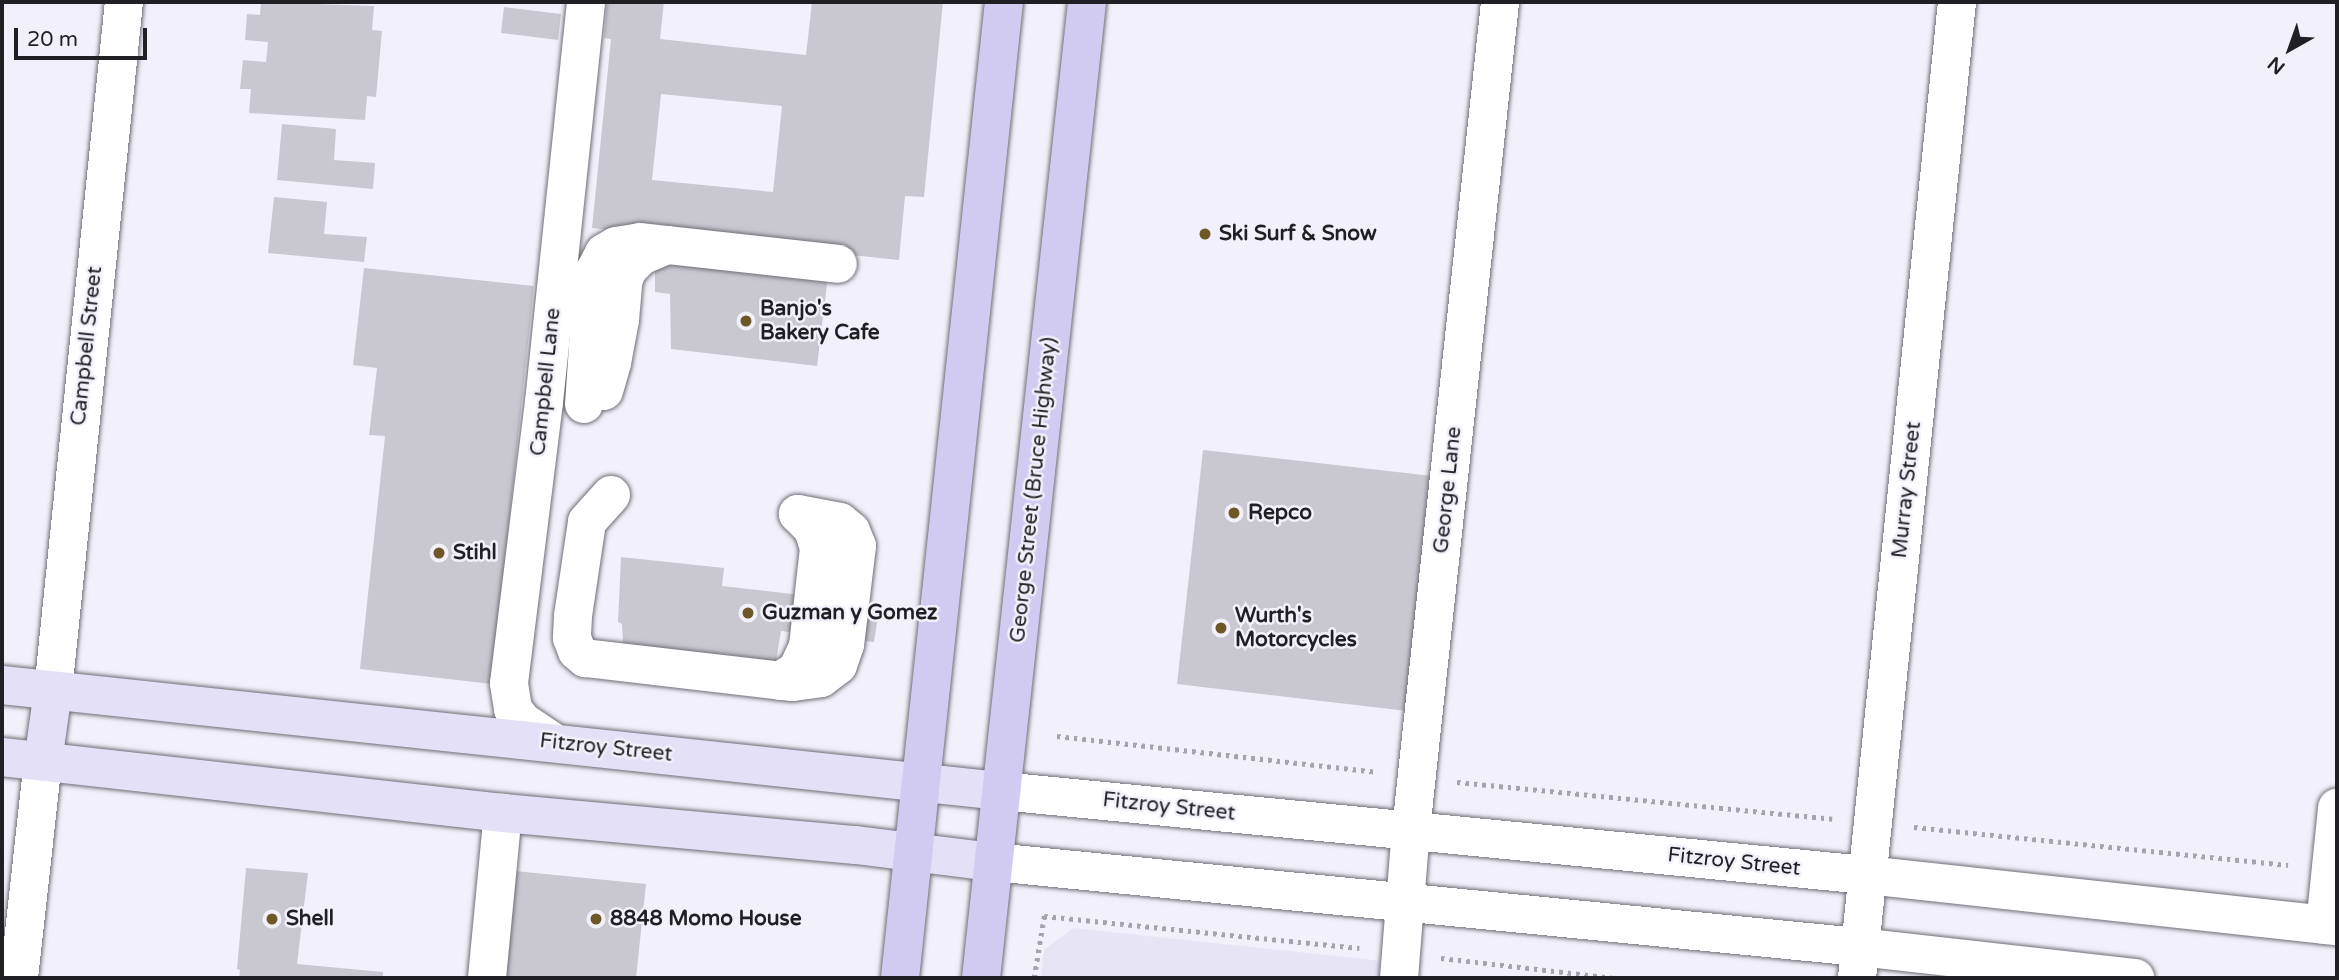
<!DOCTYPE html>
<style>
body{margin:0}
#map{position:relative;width:2339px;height:980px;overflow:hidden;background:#f2f0fa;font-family:"Varela Round",sans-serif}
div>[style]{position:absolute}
.built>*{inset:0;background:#e7e4f5}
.building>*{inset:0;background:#c9c8d1}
.path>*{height:4.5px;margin-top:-2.25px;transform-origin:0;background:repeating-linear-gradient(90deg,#a5a3ab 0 3.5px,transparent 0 8.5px)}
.roads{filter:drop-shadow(0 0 2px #6f6e76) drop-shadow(0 0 2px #6f6e76)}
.minor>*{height:38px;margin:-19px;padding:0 19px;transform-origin:19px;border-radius:19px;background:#fff}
.major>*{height:38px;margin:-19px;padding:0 19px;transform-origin:19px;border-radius:19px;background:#e4e0f7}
.highway>*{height:38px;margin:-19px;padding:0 19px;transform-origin:19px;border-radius:19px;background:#d2cbf1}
.dots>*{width:19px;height:19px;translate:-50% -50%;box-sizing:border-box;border:4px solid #f2f0fa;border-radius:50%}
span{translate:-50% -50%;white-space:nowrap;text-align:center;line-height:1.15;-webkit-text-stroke:5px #f2f0fa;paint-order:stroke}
.poi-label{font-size:21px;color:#201f23;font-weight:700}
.left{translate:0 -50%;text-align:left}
.street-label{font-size:21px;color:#201f23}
.frame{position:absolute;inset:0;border:4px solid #201f23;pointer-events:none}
.north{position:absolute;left:2255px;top:14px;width:70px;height:70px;-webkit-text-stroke:5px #f2f0fa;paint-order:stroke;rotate:220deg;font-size:19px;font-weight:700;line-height:28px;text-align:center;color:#201f23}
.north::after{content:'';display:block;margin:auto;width:24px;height:32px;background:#201f23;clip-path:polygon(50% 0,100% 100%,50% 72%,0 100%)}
.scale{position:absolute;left:14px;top:28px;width:133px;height:32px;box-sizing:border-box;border:4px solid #201f23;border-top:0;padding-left:9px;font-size:21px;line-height:24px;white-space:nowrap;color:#201f23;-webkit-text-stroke:5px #f2f0fa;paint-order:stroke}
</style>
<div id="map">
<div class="built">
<div style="clip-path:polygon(1073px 928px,1382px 961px,1380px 978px,1041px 978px,1044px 950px)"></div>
</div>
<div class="building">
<div style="clip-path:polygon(261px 2px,374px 6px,372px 30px,382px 31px,376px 97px,367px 96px,365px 120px,249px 113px,251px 89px,240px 89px,243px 60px,266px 62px,268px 42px,245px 40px,247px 14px,260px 15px)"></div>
<div style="clip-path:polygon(evenodd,607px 2px,664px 2px,660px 39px,806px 55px,812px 2px,943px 2px,924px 197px,905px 196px,899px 260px,592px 228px,611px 39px,604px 38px,607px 2px,661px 94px,782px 106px,773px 192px,652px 180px,661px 94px)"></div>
<div style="clip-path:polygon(504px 7px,561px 14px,558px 40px,501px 33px)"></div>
<div style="clip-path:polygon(282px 124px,336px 129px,334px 160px,375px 163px,373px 189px,277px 180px)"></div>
<div style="clip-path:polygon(274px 197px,327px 202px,324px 234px,367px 237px,364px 262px,268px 253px)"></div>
<div style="clip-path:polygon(676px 243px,828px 276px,817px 366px,671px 349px,670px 294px,655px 292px,655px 266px,674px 265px)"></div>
<div style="clip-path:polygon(364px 268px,534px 286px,492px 684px,360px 669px,385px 436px,369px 435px,377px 368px,353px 365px)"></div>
<div style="clip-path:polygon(1203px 450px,1432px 476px,1407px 711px,1177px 684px)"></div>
<div style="clip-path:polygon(621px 557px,724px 568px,722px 586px,880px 604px,874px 642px,781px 631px,772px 685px,615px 644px,623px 642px,622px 624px,618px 622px)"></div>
<div style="clip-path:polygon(246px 868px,308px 873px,297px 964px,383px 972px,383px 978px,239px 978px,240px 970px,237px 969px)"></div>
<div style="clip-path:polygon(515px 871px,646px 884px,636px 978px,505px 978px)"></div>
</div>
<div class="path">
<div style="left:1057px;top:736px;width:321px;rotate:6.4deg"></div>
<div style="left:1457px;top:782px;width:377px;rotate:5.6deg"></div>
<div style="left:1914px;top:827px;width:376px;rotate:5.8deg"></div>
<div style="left:1441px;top:958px;width:174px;rotate:6.6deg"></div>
<div style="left:1034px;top:978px;width:63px;rotate:-80.8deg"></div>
<div style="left:1044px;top:916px;width:317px;rotate:5.8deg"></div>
</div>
<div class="roads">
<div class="minor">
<div style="left:604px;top:391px;width:29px;rotate:-74deg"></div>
<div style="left:612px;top:363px;width:44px;rotate:-79.5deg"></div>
<div style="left:620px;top:320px;width:38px;rotate:-85deg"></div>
<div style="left:623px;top:282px;width:14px;rotate:-69deg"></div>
<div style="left:628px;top:269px;width:18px;rotate:-45deg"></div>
<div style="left:641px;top:256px;width:28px;rotate:-23deg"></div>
<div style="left:584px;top:404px;width:130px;rotate:-86deg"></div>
<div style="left:593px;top:274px;width:24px;rotate:-62deg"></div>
<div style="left:604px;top:253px;width:14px;rotate:-30deg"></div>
<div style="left:616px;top:246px;width:24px;rotate:-9deg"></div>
<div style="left:640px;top:242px;width:199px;rotate:6.3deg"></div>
<div style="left:611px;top:495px;width:36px;rotate:132deg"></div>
<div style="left:587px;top:522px;width:95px;rotate:98.5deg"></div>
<div style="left:573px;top:616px;width:22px;rotate:93deg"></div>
<div style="left:572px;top:638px;width:14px;rotate:69deg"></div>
<div style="left:577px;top:651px;width:11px;rotate:41deg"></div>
<div style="left:585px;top:658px;width:209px;rotate:6.6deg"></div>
<div style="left:793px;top:682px;width:28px;rotate:-8deg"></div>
<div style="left:821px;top:678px;width:21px;rotate:-37deg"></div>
<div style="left:838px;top:665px;width:21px;rotate:-71deg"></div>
<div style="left:845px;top:645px;width:100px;rotate:-83.1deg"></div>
<div style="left:857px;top:546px;width:16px;rotate:-112deg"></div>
<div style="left:851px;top:531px;width:14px;rotate:-141deg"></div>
<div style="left:840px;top:522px;width:43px;rotate:-169.2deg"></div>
<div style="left:780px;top:681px;width:20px;rotate:-33deg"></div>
<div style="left:797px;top:670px;width:26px;rotate:-65deg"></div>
<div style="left:808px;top:646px;width:99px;rotate:-83.6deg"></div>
<div style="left:819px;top:548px;width:20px;rotate:-108deg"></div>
<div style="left:813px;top:529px;width:21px;rotate:-135deg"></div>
<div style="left:53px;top:691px;width:693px;rotate:-84.12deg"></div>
<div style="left:553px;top:742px;width:37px;rotate:-146deg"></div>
<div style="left:522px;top:721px;width:15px;rotate:-127deg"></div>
<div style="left:513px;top:709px;width:26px;rotate:-99deg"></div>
<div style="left:509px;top:683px;width:283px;rotate:-82.9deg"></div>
<div style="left:544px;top:402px;width:402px;rotate:-84deg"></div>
<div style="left:1001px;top:791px;width:869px;rotate:5.55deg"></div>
<div style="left:1866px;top:875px;width:474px;rotate:6.2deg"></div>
<div style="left:993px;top:862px;width:870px;rotate:5.61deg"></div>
<div style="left:1859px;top:947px;width:278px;rotate:6.4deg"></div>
<div style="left:2325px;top:925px;width:118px;rotate:-84.1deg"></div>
<div style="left:19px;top:978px;width:217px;rotate:-83.7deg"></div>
<div style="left:487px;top:978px;width:166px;rotate:-84.5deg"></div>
<div style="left:1399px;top:978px;width:148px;rotate:-85.4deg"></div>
<div style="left:1411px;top:830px;width:833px;rotate:-83.86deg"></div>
<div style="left:1857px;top:978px;width:981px;rotate:-84.15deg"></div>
</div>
<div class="major">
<div style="left:2px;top:685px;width:1005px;rotate:6.06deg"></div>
<div style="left:2px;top:757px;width:504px;rotate:6.38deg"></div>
<div style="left:503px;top:813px;width:354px;rotate:5.2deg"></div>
<div style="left:856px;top:845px;width:138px;rotate:7.1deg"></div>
<div style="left:43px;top:762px;width:72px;rotate:-82deg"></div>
</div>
<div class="highway">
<div style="left:900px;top:978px;width:982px;rotate:-83.92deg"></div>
<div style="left:981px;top:978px;width:982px;rotate:-83.8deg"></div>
</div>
</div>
<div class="dots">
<div style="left:1205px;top:234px;background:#6f5828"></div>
<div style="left:746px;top:321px;background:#6f5828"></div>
<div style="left:1234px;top:513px;background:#6f5828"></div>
<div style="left:439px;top:553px;background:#6f5828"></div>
<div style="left:748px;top:613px;background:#6f5828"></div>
<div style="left:1221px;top:628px;background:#6f5828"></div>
<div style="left:272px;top:919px;background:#6f5828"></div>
<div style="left:596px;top:919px;background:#6f5828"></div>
</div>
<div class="poi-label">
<span class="left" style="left:1219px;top:234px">Ski Surf &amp; Snow</span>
<span class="left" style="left:760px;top:321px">Banjo's<br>Bakery Cafe</span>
<span class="left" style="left:1248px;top:513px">Repco</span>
<span class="left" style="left:453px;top:553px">Stihl</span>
<span class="left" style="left:762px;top:613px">Guzman y Gomez</span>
<span class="left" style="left:1235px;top:628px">Wurth's<br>Motorcycles</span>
<span class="left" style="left:286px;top:919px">Shell</span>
<span class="left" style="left:610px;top:919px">8848 Momo House</span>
</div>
<div class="street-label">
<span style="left:87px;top:346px;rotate:-84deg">Campbell Street</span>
<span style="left:546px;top:382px;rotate:-84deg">Campbell Lane</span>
<span style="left:1034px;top:490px;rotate:-84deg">George Street (Bruce Highway)</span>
<span style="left:1448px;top:490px;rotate:-84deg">George Lane</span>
<span style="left:1907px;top:490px;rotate:-84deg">Murray Street</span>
<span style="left:606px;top:748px;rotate:6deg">Fitzroy Street</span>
<span style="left:1169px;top:807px;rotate:6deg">Fitzroy Street</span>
<span style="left:1734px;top:862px;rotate:6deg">Fitzroy Street</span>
</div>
<div class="frame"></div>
<div class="north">N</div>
<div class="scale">20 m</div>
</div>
